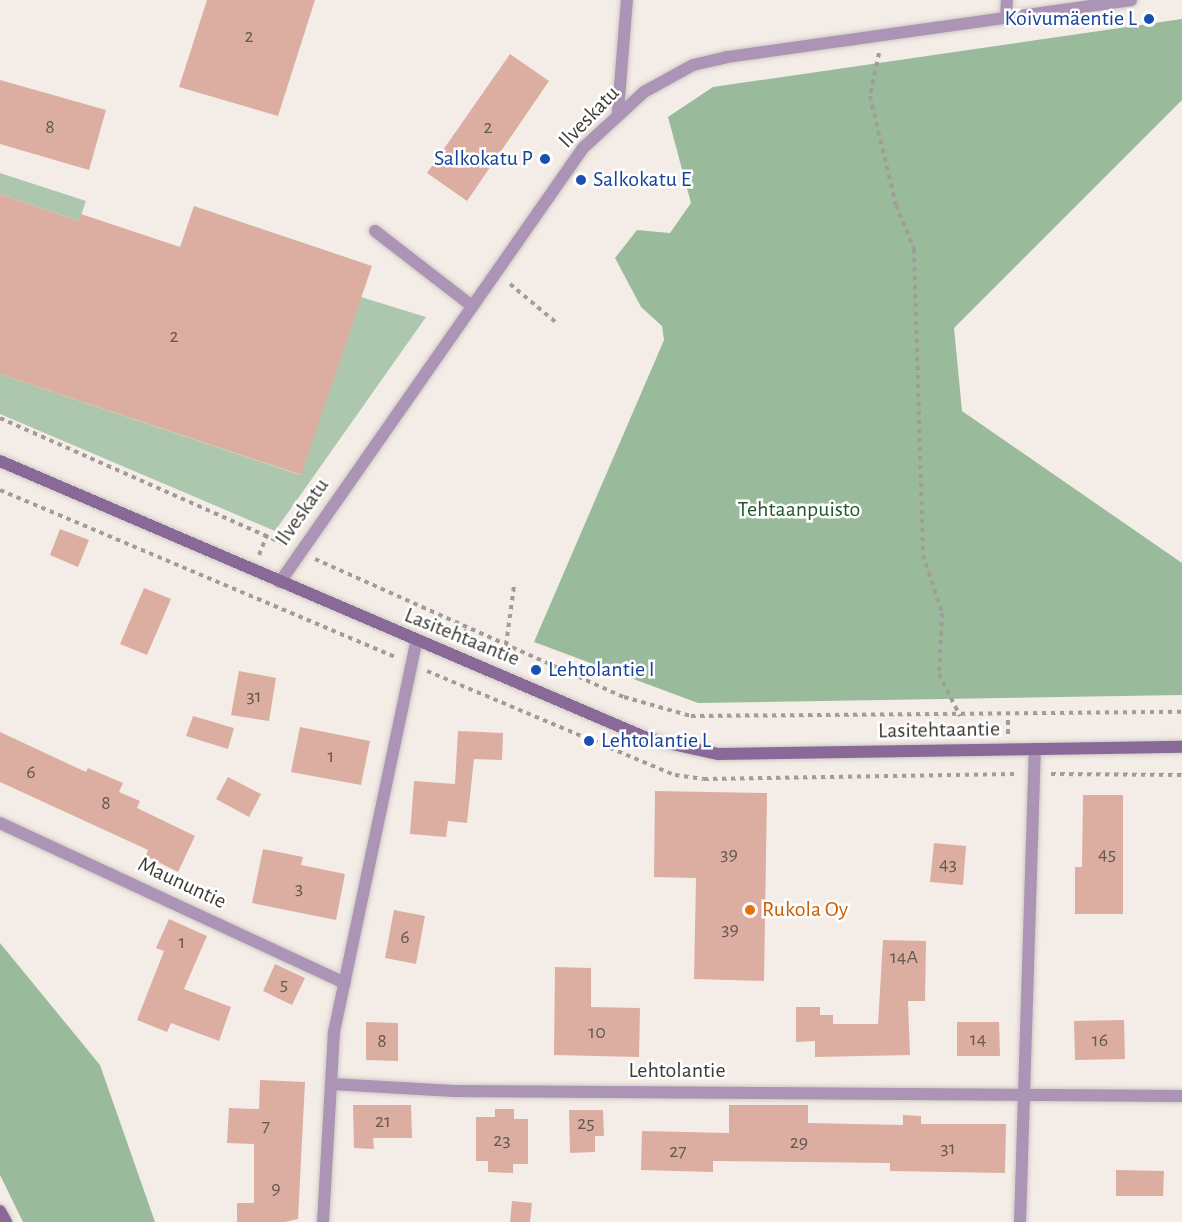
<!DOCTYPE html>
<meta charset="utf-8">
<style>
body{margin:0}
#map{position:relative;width:1182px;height:1222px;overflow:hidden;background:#f4ede7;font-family:"Alegreya Sans",sans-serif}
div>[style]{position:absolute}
.green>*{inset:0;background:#adc7af}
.forest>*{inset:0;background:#99bb9c}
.building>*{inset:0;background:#dcaea1}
.path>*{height:4px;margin-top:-2px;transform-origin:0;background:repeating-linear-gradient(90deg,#a19c98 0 4.5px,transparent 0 9px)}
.roads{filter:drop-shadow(0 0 2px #cfc9c4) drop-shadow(0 0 2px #cfc9c4)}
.lane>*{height:12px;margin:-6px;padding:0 6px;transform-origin:6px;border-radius:6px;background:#ab94b5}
.street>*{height:12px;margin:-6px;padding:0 6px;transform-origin:6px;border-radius:6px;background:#ab94b5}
.secondary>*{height:12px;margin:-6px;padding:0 6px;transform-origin:6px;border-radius:6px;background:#896998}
.dots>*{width:16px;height:16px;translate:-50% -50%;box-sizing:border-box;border:3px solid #fff;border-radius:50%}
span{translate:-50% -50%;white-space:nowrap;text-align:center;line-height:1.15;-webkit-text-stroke:5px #fff;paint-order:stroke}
.number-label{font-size:20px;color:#655852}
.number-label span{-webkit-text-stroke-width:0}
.transit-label{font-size:22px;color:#164399}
.right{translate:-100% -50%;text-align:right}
.left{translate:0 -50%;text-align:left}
.street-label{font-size:22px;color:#3d3b38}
.park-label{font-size:22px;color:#24572d}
.food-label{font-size:22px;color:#c56008}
</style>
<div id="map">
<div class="green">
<div style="clip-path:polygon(0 173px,86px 201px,79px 221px,0 194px)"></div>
<div style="clip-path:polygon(361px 297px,426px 317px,275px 531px,0 414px,0 374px,300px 475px)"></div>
</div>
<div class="forest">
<div style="clip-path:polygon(1182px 19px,1182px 100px,954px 328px,962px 411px,1182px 563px,1182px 695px,698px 703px,534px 642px,664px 340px,662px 326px,641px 307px,615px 258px,637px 230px,670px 233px,691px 203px,668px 117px,713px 87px)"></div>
<div style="clip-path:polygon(0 943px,100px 1065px,155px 1222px,23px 1222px,0 1175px)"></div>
</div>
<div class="building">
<div style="clip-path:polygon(207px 0,315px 0,278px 116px,179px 87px)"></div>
<div style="clip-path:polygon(510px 54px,549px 81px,467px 201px,427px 173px)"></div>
<div style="clip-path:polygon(0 80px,106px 110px,89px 170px,0 144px)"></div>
<div style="clip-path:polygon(0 194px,79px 221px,81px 214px,180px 247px,194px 206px,372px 266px,301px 475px,0 374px)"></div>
<div style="clip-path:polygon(60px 529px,89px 540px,78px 567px,50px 555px)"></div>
<div style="clip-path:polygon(144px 588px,171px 599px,147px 655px,120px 644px)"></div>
<div style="clip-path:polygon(239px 671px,276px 678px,269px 721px,231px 715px)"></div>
<div style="clip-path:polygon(193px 716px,234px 728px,228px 749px,186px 736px)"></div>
<div style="clip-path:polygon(300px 727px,370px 741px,361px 785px,291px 772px)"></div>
<div style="clip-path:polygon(458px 731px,503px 733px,502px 760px,474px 759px,467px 823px,448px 821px,446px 837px,410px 834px,414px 781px,455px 784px)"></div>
<div style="clip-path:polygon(0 732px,86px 772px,88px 768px,123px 783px,119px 792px,140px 801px,137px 808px,195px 836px,178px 872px,146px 856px,148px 850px,0 782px)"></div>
<div style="clip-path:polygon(228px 777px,261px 794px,249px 817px,216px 799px)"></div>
<div style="clip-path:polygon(655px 791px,767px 793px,764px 981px,694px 979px,696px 878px,654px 877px)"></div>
<div style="clip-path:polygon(1083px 795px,1123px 795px,1123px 914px,1075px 914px,1075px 867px,1082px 867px)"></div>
<div style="clip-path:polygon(934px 843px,966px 846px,963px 885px,930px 882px)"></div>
<div style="clip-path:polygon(263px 849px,303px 857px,301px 865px,345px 874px,336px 920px,252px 903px)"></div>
<div style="clip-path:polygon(394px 910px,425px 916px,416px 964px,385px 958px)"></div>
<div style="clip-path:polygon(169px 919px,207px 936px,184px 989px,231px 1007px,219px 1041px,171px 1023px,167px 1032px,137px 1020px,164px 951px,156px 948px)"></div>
<div style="clip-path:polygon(883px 940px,926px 941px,925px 1001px,908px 1001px,910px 1055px,815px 1057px,815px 1041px,796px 1042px,796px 1007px,820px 1007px,820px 1015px,833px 1015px,833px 1024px,878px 1024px)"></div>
<div style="clip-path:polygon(275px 964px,305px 978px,292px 1005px,263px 991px)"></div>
<div style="clip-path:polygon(555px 967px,591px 968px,591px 1007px,640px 1008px,639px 1057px,554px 1055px)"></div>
<div style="clip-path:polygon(1124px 1020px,1125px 1059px,1075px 1060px,1074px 1021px)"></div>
<div style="clip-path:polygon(366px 1022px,398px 1023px,398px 1061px,366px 1060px)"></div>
<div style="clip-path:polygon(957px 1022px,999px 1022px,1000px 1056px,957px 1056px)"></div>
<div style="clip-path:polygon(260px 1080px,305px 1082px,298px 1219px,285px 1222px,237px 1222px,237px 1203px,254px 1203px,254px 1144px,227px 1143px,229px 1108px,259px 1109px)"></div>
<div style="clip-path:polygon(353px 1105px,411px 1105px,412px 1138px,373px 1138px,374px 1149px,354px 1148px)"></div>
<div style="clip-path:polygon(729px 1105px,808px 1105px,808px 1123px,903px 1125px,903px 1115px,921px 1116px,921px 1124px,1006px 1124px,1005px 1173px,890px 1171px,890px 1163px,713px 1161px,713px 1172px,641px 1170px,642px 1131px,729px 1133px)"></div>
<div style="clip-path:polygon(495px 1109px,514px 1109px,514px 1119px,528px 1119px,528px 1164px,513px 1164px,513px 1173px,488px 1172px,488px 1161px,476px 1161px,476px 1117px,495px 1117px)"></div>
<div style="clip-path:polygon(569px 1110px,603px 1110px,604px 1136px,595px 1136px,595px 1152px,570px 1153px)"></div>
<div style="clip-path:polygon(1116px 1170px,1164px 1171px,1163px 1196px,1116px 1196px)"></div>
<div style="clip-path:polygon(512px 1201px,532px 1203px,530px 1222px,510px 1222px)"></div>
</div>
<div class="path">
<div style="left:879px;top:53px;width:44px;rotate:101.8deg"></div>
<div style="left:870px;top:96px;width:112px;rotate:76.6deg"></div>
<div style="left:896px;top:205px;width:48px;rotate:67.8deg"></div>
<div style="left:914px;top:249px;width:306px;rotate:88.3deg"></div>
<div style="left:923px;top:555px;width:61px;rotate:71.9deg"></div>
<div style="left:942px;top:613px;width:61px;rotate:92.8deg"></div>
<div style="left:939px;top:674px;width:47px;rotate:63.4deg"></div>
<div style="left:510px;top:284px;width:62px;rotate:39.8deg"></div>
<div style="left:0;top:418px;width:314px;rotate:23.9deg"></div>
<div style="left:0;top:490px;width:430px;rotate:22.9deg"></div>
<div style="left:259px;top:555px;width:22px;rotate:-68deg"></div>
<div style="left:315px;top:559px;width:338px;rotate:24.1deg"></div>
<div style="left:624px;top:697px;width:70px;rotate:15.8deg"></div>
<div style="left:691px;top:716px;width:491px;rotate:-0.5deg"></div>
<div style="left:461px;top:642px;width:15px;rotate:-67deg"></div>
<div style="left:506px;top:645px;width:60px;rotate:-82.3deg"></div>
<div style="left:427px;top:671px;width:269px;rotate:22.8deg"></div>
<div style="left:675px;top:775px;width:29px;rotate:8deg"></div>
<div style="left:704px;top:779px;width:312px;rotate:-0.9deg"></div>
<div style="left:1008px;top:734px;width:18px;rotate:-90deg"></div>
<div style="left:1051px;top:774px;width:131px;rotate:0.4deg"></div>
</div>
<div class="roads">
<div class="lane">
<div style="left:375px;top:231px;width:123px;rotate:37.7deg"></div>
</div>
<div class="street">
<div style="left:1006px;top:18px;width:18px;rotate:-87deg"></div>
<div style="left:618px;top:111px;width:111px;rotate:-85.4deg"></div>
<div style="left:280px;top:582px;width:529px;rotate:-55.08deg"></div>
<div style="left:583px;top:148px;width:83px;rotate:-42.6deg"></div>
<div style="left:644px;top:92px;width:56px;rotate:-28.9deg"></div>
<div style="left:693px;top:65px;width:35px;rotate:-13deg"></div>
<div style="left:727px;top:57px;width:408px;rotate:-8deg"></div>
<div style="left:0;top:823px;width:380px;rotate:24.9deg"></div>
<div style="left:332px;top:1084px;width:122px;rotate:3.3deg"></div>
<div style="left:454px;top:1091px;width:728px;rotate:0.39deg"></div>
<div style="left:323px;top:1222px;width:190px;rotate:-86.7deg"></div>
<div style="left:334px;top:1032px;width:399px;rotate:-78.1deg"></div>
<div style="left:1020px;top:1222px;width:472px;rotate:-88.2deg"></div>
</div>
<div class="secondary">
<div style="left:0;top:461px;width:706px;rotate:23.19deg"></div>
<div style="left:649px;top:739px;width:71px;rotate:12.3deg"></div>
<div style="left:718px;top:754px;width:464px;rotate:-0.9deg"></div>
<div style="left:0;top:1211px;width:13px;rotate:61deg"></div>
</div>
</div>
<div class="dots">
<div style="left:1149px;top:19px;background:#1a4fb4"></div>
<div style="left:545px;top:159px;background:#1a4fb4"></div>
<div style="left:581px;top:180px;background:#1a4fb4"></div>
<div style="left:536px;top:670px;background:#1a4fb4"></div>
<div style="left:589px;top:741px;background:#1a4fb4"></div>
<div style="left:750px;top:910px;background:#e8710a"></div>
</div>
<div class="number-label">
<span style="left:249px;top:36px">2</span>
<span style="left:50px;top:127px">8</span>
<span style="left:488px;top:127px">2</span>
<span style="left:174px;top:336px">2</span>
<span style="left:254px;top:696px">31</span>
<span style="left:331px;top:756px">1</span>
<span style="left:31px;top:772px">6</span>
<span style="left:106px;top:803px">8</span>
<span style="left:729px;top:854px">39</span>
<span style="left:1107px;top:854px">45</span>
<span style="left:948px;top:864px">43</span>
<span style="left:299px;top:888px">3</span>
<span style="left:730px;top:929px">39</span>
<span style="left:405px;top:937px">6</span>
<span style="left:182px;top:942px">1</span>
<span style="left:904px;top:957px">14A</span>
<span style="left:284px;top:984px">5</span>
<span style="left:597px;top:1032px">10</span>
<span style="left:978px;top:1039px">14</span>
<span style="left:1100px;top:1040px">16</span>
<span style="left:382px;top:1041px">8</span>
<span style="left:383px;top:1121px">21</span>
<span style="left:586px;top:1123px">25</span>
<span style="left:266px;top:1126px">7</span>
<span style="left:502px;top:1140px">23</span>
<span style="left:799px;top:1142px">29</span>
<span style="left:948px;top:1148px">31</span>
<span style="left:678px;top:1151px">27</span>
<span style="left:276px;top:1188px">9</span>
</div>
<div class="transit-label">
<span class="right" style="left:1137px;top:19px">Koivumäentie L</span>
<span class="right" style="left:533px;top:159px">Salkokatu P</span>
<span class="left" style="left:593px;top:180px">Salkokatu E</span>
<span class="left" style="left:548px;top:670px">Lehtolantie I</span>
<span class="left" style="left:601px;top:741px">Lehtolantie L</span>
</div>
<div class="street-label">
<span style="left:589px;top:117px;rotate:-46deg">Ilveskatu</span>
<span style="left:302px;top:512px;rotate:-55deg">Ilveskatu</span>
<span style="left:462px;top:637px;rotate:22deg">Lasitehtaantie</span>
<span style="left:939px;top:730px;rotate:-1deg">Lasitehtaantie</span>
<span style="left:182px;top:883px;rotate:25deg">Maununtie</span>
<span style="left:677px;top:1071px">Lehtolantie</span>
</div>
<div class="park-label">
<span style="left:799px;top:510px">Tehtaanpuisto</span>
</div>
<div class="food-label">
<span class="left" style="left:762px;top:910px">Rukola Oy</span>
</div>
</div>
